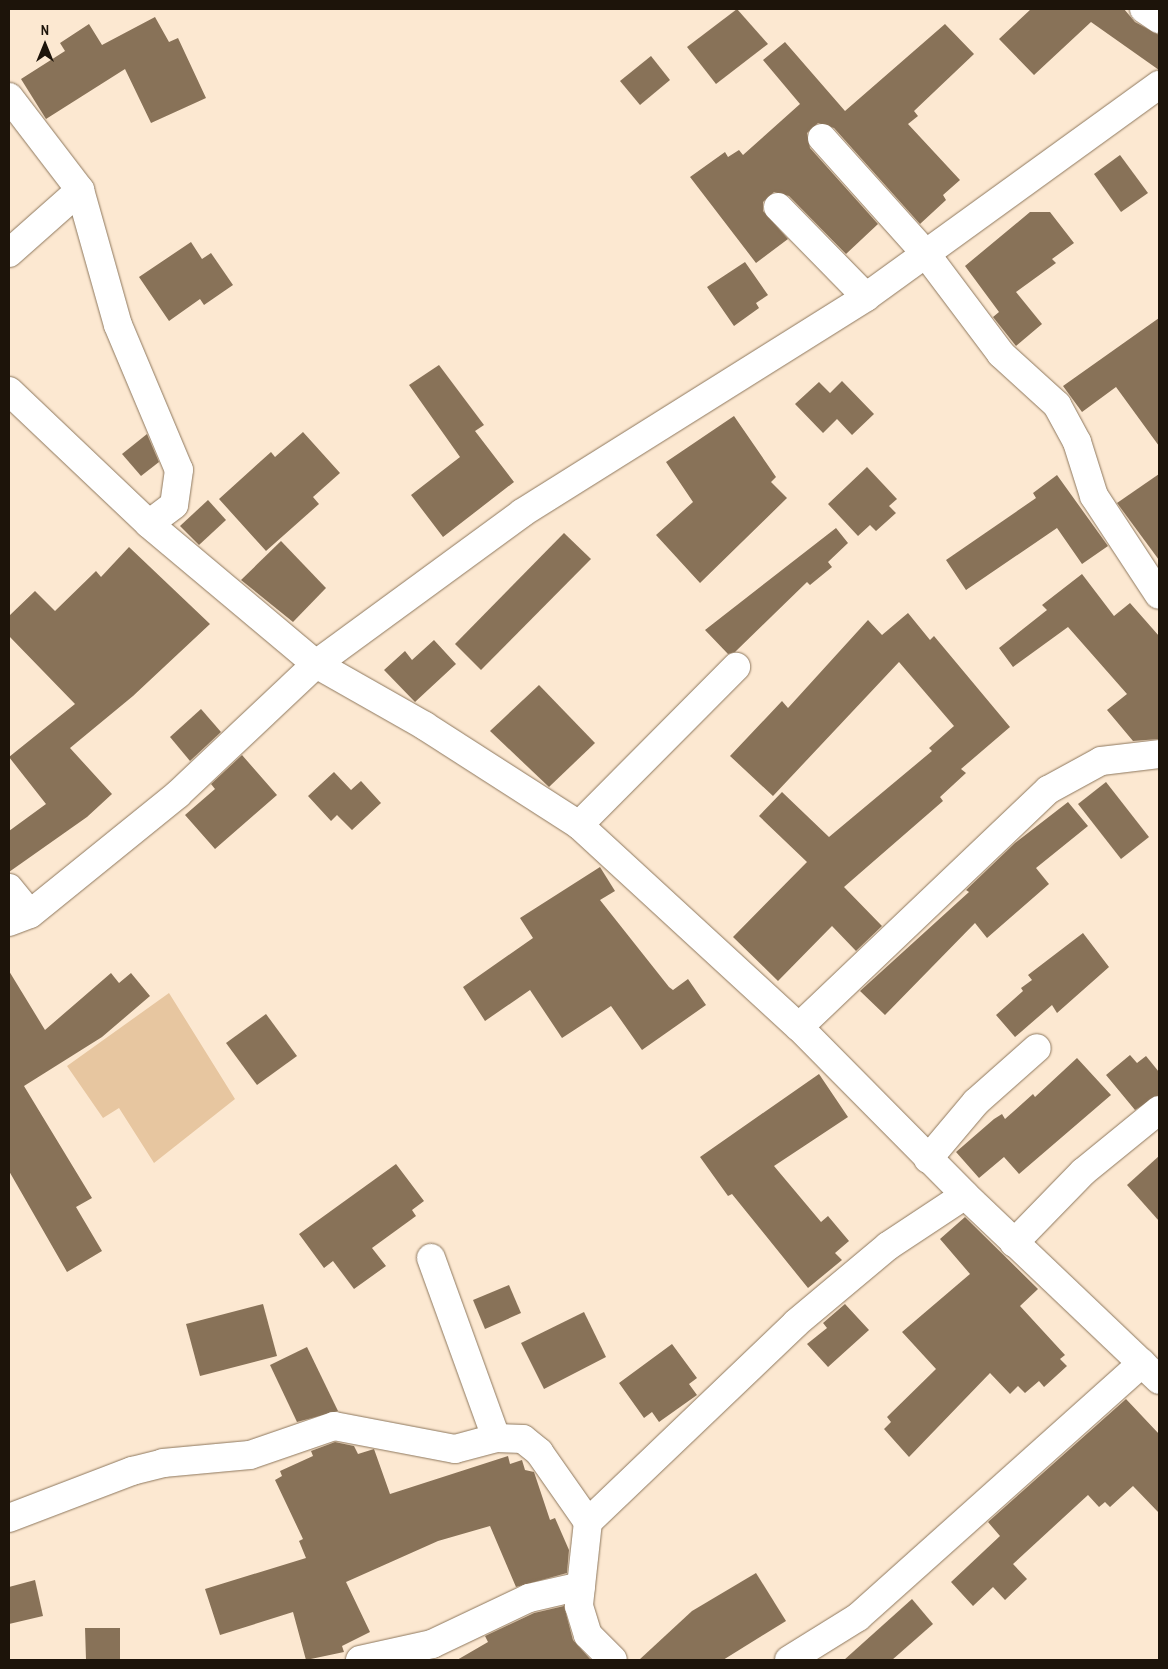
<!DOCTYPE html>
<style>
body{margin:0}
#map{position:relative;width:1168px;height:1669px;overflow:hidden;background:#fce8d1;font-family:"Archivo Narrow",sans-serif}
div>[style]{position:absolute}
.green>*{inset:0;background:#e7c6a0}
.building>*{inset:0;background:#887258}
.roads{filter:drop-shadow(0 0 1px #8d775d) drop-shadow(0 0 1px #8d775d)}
.minor>*{height:28px;margin:-14px;padding:0 14px;transform-origin:14px;border-radius:14px;background:#fff}
span{translate:-50% -50%;white-space:nowrap;text-align:center;line-height:1.15;-webkit-text-stroke:4.5px #fce8d1;paint-order:stroke}
.frame{position:absolute;inset:0;border:10px solid #1d140a;pointer-events:none}
.north{position:absolute;left:20px;top:20px;width:50px;height:50px;-webkit-text-stroke:4px #fce8d1;paint-order:stroke;rotate:0deg;font-size:14px;font-weight:700;line-height:20px;text-align:center;color:#1d140a}
.north::after{content:'';display:block;margin:auto;width:18px;height:22px;background:#1d140a;clip-path:polygon(50% 0,100% 100%,50% 72%,0 100%)}
</style>
<div id="map">
<div class="green">
<div style="clip-path:polygon(169px 993px,235px 1099px,154px 1163px,119px 1108px,103px 1118px,67px 1066px)"></div>
</div>
<div class="building">
<div style="clip-path:polygon(737px 9px,768px 44px,716px 84px,687px 47px)"></div>
<div style="clip-path:polygon(1031px 9px,1124px 9px,1135px 22px,1159px 35px,1159px 70px,1091px 22px,1034px 75px,999px 39px)"></div>
<div style="clip-path:polygon(155px 17px,169px 42px,178px 38px,206px 98px,151px 123px,125px 69px,46px 119px,21px 79px,65px 51px,60px 43px,89px 24px,102px 45px)"></div>
<div style="clip-path:polygon(945px 24px,974px 54px,914px 111px,918px 116px,908px 124px,960px 180px,943px 195px,946px 200px,920px 224px,834px 128px,818px 123px,807px 133px,810px 148px,878px 224px,846px 254px,789px 196px,774px 192px,763px 202px,763px 211px,788px 239px,756px 263px,690px 177px,725px 152px,728px 157px,739px 150px,743px 155px,800px 104px,763px 60px,785px 42px,845px 111px)"></div>
<div style="clip-path:polygon(651px 56px,670px 80px,640px 105px,620px 81px)"></div>
<div style="clip-path:polygon(1120px 155px,1148px 193px,1121px 212px,1094px 174px)"></div>
<div style="clip-path:polygon(1030px 212px,1050px 212px,1074px 243px,1052px 259px,1056px 263px,1016px 292px,1042px 324px,1016px 346px,993px 317px,999px 312px,965px 266px)"></div>
<div style="clip-path:polygon(191px 242px,202px 259px,211px 253px,233px 285px,204px 305px,200px 299px,169px 321px,139px 277px)"></div>
<div style="clip-path:polygon(745px 262px,768px 295px,756px 303px,759px 308px,734px 326px,707px 287px)"></div>
<div style="clip-path:polygon(1159px 318px,1159px 446px,1116px 387px,1082px 412px,1063px 386px)"></div>
<div style="clip-path:polygon(439px 365px,484px 425px,475px 431px,514px 482px,443px 537px,411px 495px,460px 457px,409px 385px)"></div>
<div style="clip-path:polygon(842px 381px,874px 414px,852px 435px,837px 419px,823px 433px,795px 404px,819px 382px,830px 393px)"></div>
<div style="clip-path:polygon(734px 416px,776px 477px,771px 482px,787px 498px,700px 583px,656px 535px,693px 502px,666px 462px)"></div>
<div style="clip-path:polygon(303px 432px,340px 473px,313px 497px,319px 504px,266px 551px,219px 499px,271px 452px,275px 457px)"></div>
<div style="clip-path:polygon(147px 434px,159px 462px,141px 476px,122px 454px)"></div>
<div style="clip-path:polygon(867px 467px,897px 499px,889px 506px,896px 513px,876px 531px,870px 525px,858px 536px,828px 504px)"></div>
<div style="clip-path:polygon(1159px 474px,1159px 560px,1117px 503px)"></div>
<div style="clip-path:polygon(1057px 475px,1108px 546px,1082px 564px,1057px 528px,966px 590px,946px 560px,1036px 498px,1033px 493px)"></div>
<div style="clip-path:polygon(208px 500px,226px 520px,199px 545px,180px 526px)"></div>
<div style="clip-path:polygon(836px 528px,848px 543px,828px 562px,832px 567px,810px 585px,807px 582px,735px 652px,728px 654px,705px 630px)"></div>
<div style="clip-path:polygon(564px 533px,591px 559px,481px 670px,455px 644px)"></div>
<div style="clip-path:polygon(281px 541px,326px 588px,293px 622px,241px 580px)"></div>
<div style="clip-path:polygon(129px 547px,210px 624px,133px 696px,70px 748px,112px 794px,87px 817px,9px 872px,9px 831px,46px 804px,9px 757px,75px 704px,9px 636px,9px 616px,35px 591px,55px 611px,96px 571px,101px 577px)"></div>
<div style="clip-path:polygon(1082px 574px,1114px 616px,1130px 603px,1159px 636px,1159px 739px,1133px 741px,1107px 710px,1127px 694px,1068px 627px,1013px 667px,999px 648px,1047px 610px,1042px 605px)"></div>
<div style="clip-path:polygon(908px 613px,930px 640px,934px 636px,1010px 727px,961px 769px,966px 773px,940px 797px,943px 801px,844px 887px,882px 926px,856px 951px,832px 926px,778px 981px,733px 937px,807px 862px,759px 816px,782px 792px,829px 837px,932px 751px,929px 748px,954px 726px,899px 662px,773px 796px,730px 756px,782px 701px,788px 708px,868px 620px,882px 635px)"></div>
<div style="clip-path:polygon(434px 640px,456px 664px,415px 702px,384px 670px,405px 651px,412px 660px)"></div>
<div style="clip-path:polygon(539px 685px,595px 743px,549px 787px,490px 731px)"></div>
<div style="clip-path:polygon(201px 709px,221px 732px,190px 761px,170px 737px)"></div>
<div style="clip-path:polygon(242px 755px,277px 795px,215px 849px,185px 815px,215px 789px,211px 784px)"></div>
<div style="clip-path:polygon(334px 772px,351px 790px,361px 781px,381px 803px,352px 830px,337px 815px,331px 821px,308px 796px)"></div>
<div style="clip-path:polygon(1106px 782px,1149px 837px,1121px 859px,1078px 804px)"></div>
<div style="clip-path:polygon(1068px 802px,1088px 826px,1036px 868px,1049px 884px,987px 938px,975px 923px,885px 1015px,860px 991px,969px 892px,966px 890px,1015px 843px)"></div>
<div style="clip-path:polygon(600px 867px,615px 891px,600px 900px,669px 987px,673px 990px,688px 979px,706px 1005px,642px 1050px,611px 1006px,562px 1038px,530px 990px,485px 1021px,463px 987px,533px 938px,520px 918px)"></div>
<div style="clip-path:polygon(1083px 933px,1109px 967px,1057px 1013px,1052px 1005px,1015px 1037px,996px 1015px,1023px 991px,1021px 988px,1032px 980px,1028px 975px)"></div>
<div style="clip-path:polygon(9px 971px,45px 1030px,111px 973px,119px 983px,131px 973px,150px 996px,102px 1037px,24px 1086px,92px 1198px,76px 1207px,102px 1251px,67px 1272px,9px 1171px)"></div>
<div style="clip-path:polygon(266px 1014px,297px 1056px,257px 1085px,226px 1043px)"></div>
<div style="clip-path:polygon(1130px 1055px,1137px 1063px,1146px 1056px,1159px 1072px,1159px 1095px,1135px 1110px,1106px 1075px)"></div>
<div style="clip-path:polygon(1077px 1058px,1111px 1095px,1019px 1174px,1004px 1157px,979px 1178px,956px 1152px,994px 1119px,1002px 1114px,1005px 1119px,1033px 1094px,1035px 1097px)"></div>
<div style="clip-path:polygon(819px 1074px,848px 1117px,774px 1166px,821px 1222px,828px 1216px,849px 1241px,835px 1253px,842px 1260px,808px 1288px,732px 1194px,728px 1196px,700px 1157px)"></div>
<div style="clip-path:polygon(1159px 1156px,1159px 1221px,1127px 1185px)"></div>
<div style="clip-path:polygon(396px 1164px,424px 1201px,412px 1210px,416px 1216px,372px 1248px,386px 1266px,354px 1289px,333px 1261px,324px 1268px,299px 1234px)"></div>
<div style="clip-path:polygon(965px 1217px,1038px 1289px,1020px 1306px,1065px 1355px,1060px 1359px,1067px 1366px,1044px 1387px,1039px 1381px,1025px 1393px,1018px 1386px,1010px 1394px,990px 1373px,909px 1457px,884px 1429px,891px 1422px,887px 1417px,936px 1369px,902px 1332px,970px 1274px,940px 1239px)"></div>
<div style="clip-path:polygon(509px 1285px,521px 1313px,485px 1329px,473px 1300px)"></div>
<div style="clip-path:polygon(263px 1304px,277px 1356px,200px 1376px,186px 1324px)"></div>
<div style="clip-path:polygon(845px 1304px,869px 1330px,828px 1367px,807px 1344px,827px 1328px,823px 1323px)"></div>
<div style="clip-path:polygon(584px 1312px,606px 1357px,544px 1389px,521px 1343px)"></div>
<div style="clip-path:polygon(672px 1344px,697px 1378px,689px 1384px,697px 1395px,659px 1422px,652px 1412px,644px 1418px,619px 1383px)"></div>
<div style="clip-path:polygon(307px 1347px,338px 1411px,297px 1422px,270px 1365px)"></div>
<div style="clip-path:polygon(1126px 1399px,1159px 1434px,1159px 1513px,1133px 1486px,1110px 1507px,1105px 1502px,1099px 1507px,1088px 1495px,1013px 1564px,1027px 1579px,1005px 1600px,993px 1587px,973px 1606px,951px 1582px,1000px 1536px,988px 1522px)"></div>
<div style="clip-path:polygon(335px 1442px,354px 1446px,358px 1454px,374px 1449px,390px 1494px,508px 1456px,510px 1464px,522px 1460px,525px 1470px,534px 1472px,550px 1520px,555px 1518px,569px 1550px,567px 1573px,516px 1587px,490px 1526px,438px 1541px,346px 1582px,370px 1632px,342px 1646px,344px 1652px,306px 1660px,293px 1612px,220px 1635px,205px 1589px,306px 1558px,299px 1541px,303px 1539px,275px 1480px,282px 1476px,280px 1471px,313px 1456px,311px 1451px)"></div>
<div style="clip-path:polygon(756px 1573px,786px 1621px,723px 1660px,639px 1660px,692px 1611px)"></div>
<div style="clip-path:polygon(35px 1580px,43px 1616px,9px 1624px,9px 1587px)"></div>
<div style="clip-path:polygon(912px 1599px,933px 1624px,892px 1660px,844px 1660px)"></div>
<div style="clip-path:polygon(564px 1606px,573px 1640px,591px 1660px,457px 1660px,488px 1642px,485px 1636px,534px 1613px)"></div>
<div style="clip-path:polygon(85px 1628px,120px 1628px,120px 1660px,86px 1660px)"></div>
</div>
<div class="roads">
<div class="minor">
<div style="left:1144px;top:9px;width:18px;rotate:34deg"></div>
<div style="left:9px;top:97px;width:117px;rotate:52.6deg"></div>
<div style="left:80px;top:190px;width:140px;rotate:74.3deg"></div>
<div style="left:118px;top:325px;width:157px;rotate:67.2deg"></div>
<div style="left:179px;top:470px;width:35px;rotate:98deg"></div>
<div style="left:174px;top:505px;width:31px;rotate:143deg"></div>
<div style="left:822px;top:138px;width:156px;rotate:48.1deg"></div>
<div style="left:926px;top:254px;width:125px;rotate:53.1deg"></div>
<div style="left:1001px;top:354px;width:76px;rotate:42.3deg"></div>
<div style="left:1057px;top:405px;width:42px;rotate:61.6deg"></div>
<div style="left:1077px;top:442px;width:57px;rotate:72.5deg"></div>
<div style="left:1094px;top:496px;width:118px;rotate:56.7deg"></div>
<div style="left:778px;top:207px;width:126px;rotate:45.6deg"></div>
<div style="left:9px;top:253px;width:95px;rotate:-41.6deg"></div>
<div style="left:9px;top:391px;width:193px;rotate:43.5deg"></div>
<div style="left:149px;top:524px;width:218px;rotate:40deg"></div>
<div style="left:316px;top:664px;width:125px;rotate:29.6deg"></div>
<div style="left:425px;top:726px;width:183px;rotate:32.7deg"></div>
<div style="left:579px;top:825px;width:299px;rotate:42.6deg"></div>
<div style="left:799px;top:1027px;width:236px;rotate:45.3deg"></div>
<div style="left:965px;top:1195px;width:268px;rotate:43.6deg"></div>
<div style="left:579px;top:825px;width:223px;rotate:-45.2deg"></div>
<div style="left:9px;top:888px;width:33px;rotate:51deg"></div>
<div style="left:9px;top:922px;width:22px;rotate:-21deg"></div>
<div style="left:30px;top:914px;width:191px;rotate:-39deg"></div>
<div style="left:178px;top:794px;width:190px;rotate:-43.3deg"></div>
<div style="left:316px;top:664px;width:255px;rotate:-36.2deg"></div>
<div style="left:522px;top:513px;width:406px;rotate:-32.1deg"></div>
<div style="left:866px;top:297px;width:362px;rotate:-35.9deg"></div>
<div style="left:799px;top:1027px;width:344px;rotate:-43.6deg"></div>
<div style="left:1048px;top:790px;width:60px;rotate:-28.7deg"></div>
<div style="left:1101px;top:761px;width:58px;rotate:-6.9deg"></div>
<div style="left:928px;top:1159px;width:75px;rotate:-49.9deg"></div>
<div style="left:976px;top:1102px;width:81px;rotate:-41.5deg"></div>
<div style="left:1014px;top:1243px;width:99px;rotate:-45.8deg"></div>
<div style="left:1083px;top:1172px;width:98px;rotate:-39.2deg"></div>
<div style="left:431px;top:1258px;width:191px;rotate:70.1deg"></div>
<div style="left:9px;top:1518px;width:132px;rotate:-20.9deg"></div>
<div style="left:132px;top:1471px;width:32px;rotate:-14deg"></div>
<div style="left:163px;top:1463px;width:87px;rotate:-5.3deg"></div>
<div style="left:250px;top:1455px;width:89px;rotate:-19deg"></div>
<div style="left:334px;top:1426px;width:123px;rotate:10.8deg"></div>
<div style="left:455px;top:1449px;width:42px;rotate:-15deg"></div>
<div style="left:496px;top:1438px;width:27px;rotate:2deg"></div>
<div style="left:523px;top:1439px;width:21px;rotate:39deg"></div>
<div style="left:539px;top:1452px;width:85px;rotate:55deg"></div>
<div style="left:588px;top:1522px;width:288px;rotate:-43.7deg"></div>
<div style="left:796px;top:1323px;width:120px;rotate:-39.9deg"></div>
<div style="left:888px;top:1246px;width:92px;rotate:-33.5deg"></div>
<div style="left:581px;top:1586px;width:64px;rotate:-83.8deg"></div>
<div style="left:360px;top:1660px;width:74px;rotate:-12.5deg"></div>
<div style="left:432px;top:1644px;width:107px;rotate:-25.4deg"></div>
<div style="left:529px;top:1598px;width:53px;rotate:-13deg"></div>
<div style="left:581px;top:1586px;width:20px;rotate:96deg"></div>
<div style="left:579px;top:1606px;width:30px;rotate:73deg"></div>
<div style="left:588px;top:1635px;width:35px;rotate:45deg"></div>
<div style="left:789px;top:1660px;width:81px;rotate:-31.9deg"></div>
<div style="left:858px;top:1617px;width:381px;rotate:-41.8deg"></div>
</div>
</div>
<div class="frame"></div>
<div class="north">N</div>
</div>
